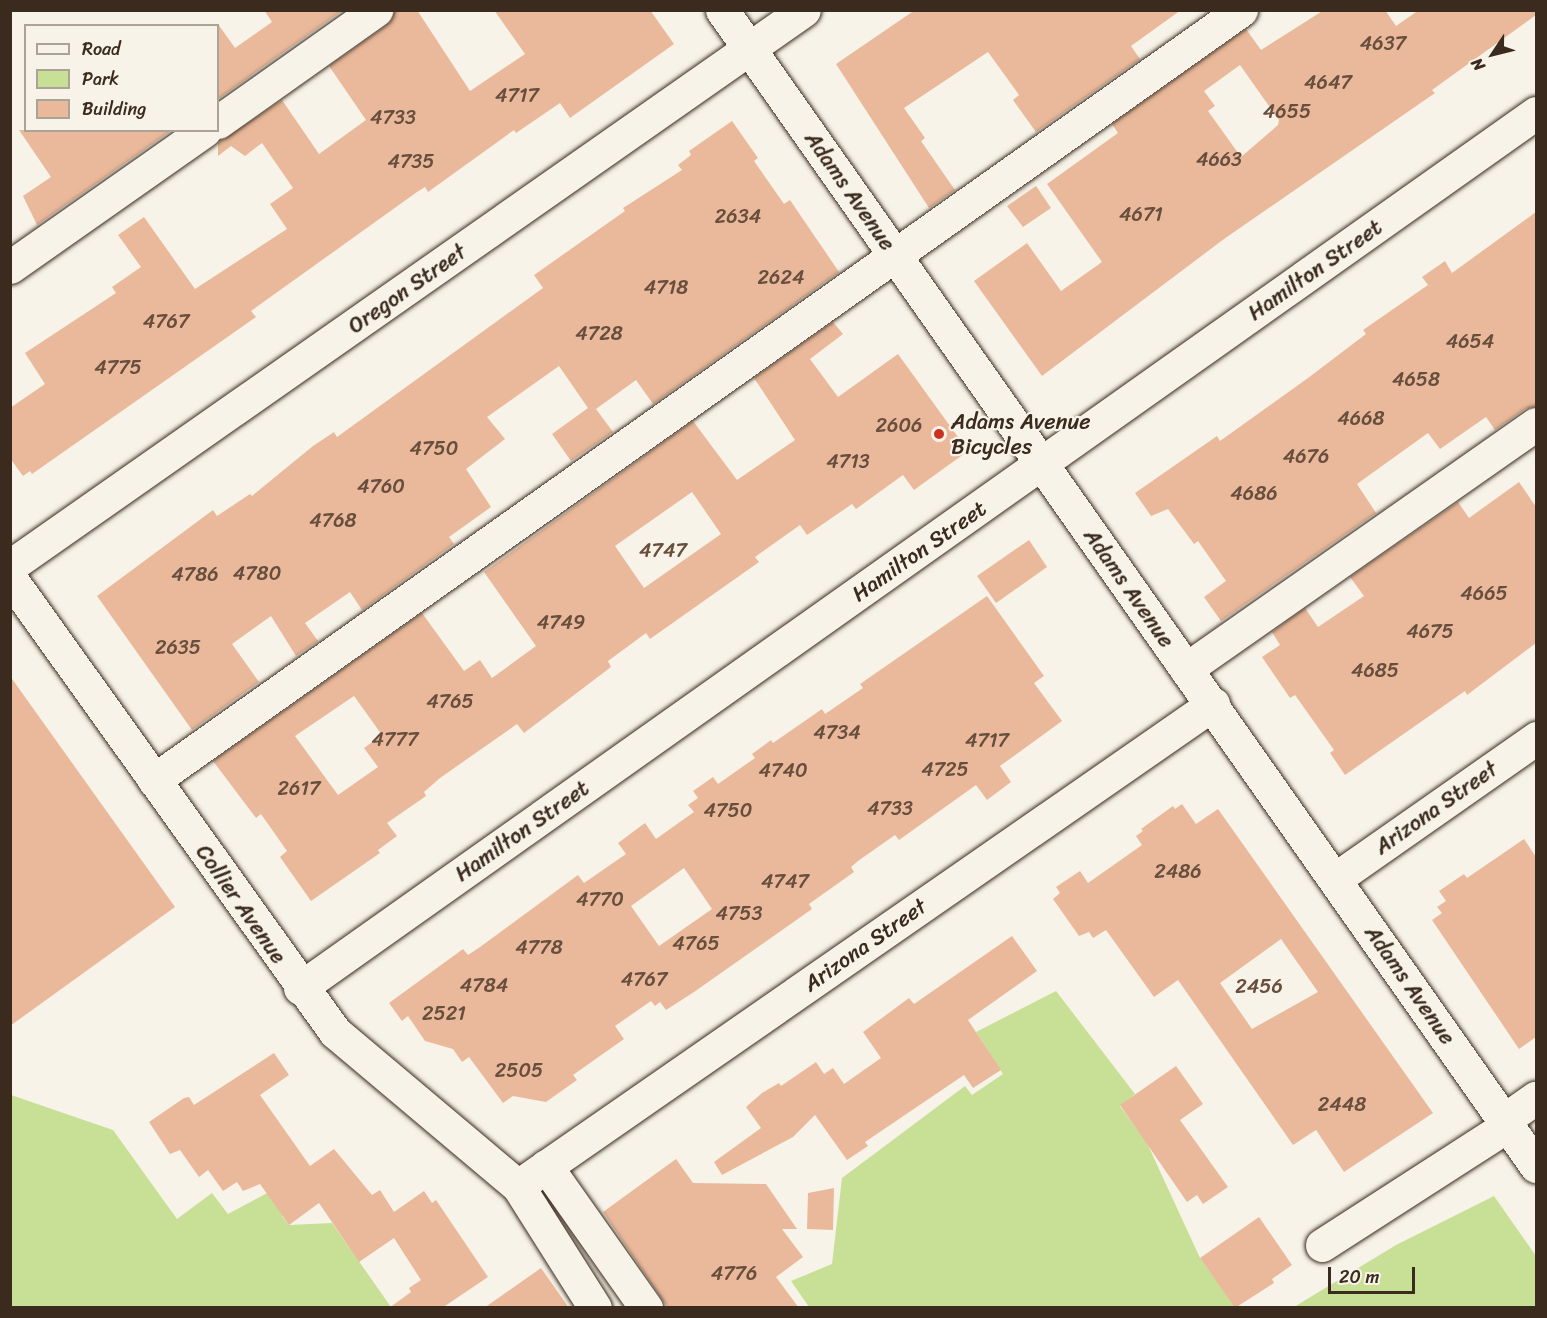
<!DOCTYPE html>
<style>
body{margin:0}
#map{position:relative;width:1547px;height:1318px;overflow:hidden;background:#f7f3e8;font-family:Sriracha,sans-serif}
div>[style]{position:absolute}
.green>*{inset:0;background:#c8e096}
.building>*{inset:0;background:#eab99b}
.roads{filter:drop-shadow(0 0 2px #3b2a1e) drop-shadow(0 0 2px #3b2a1e)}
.minor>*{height:33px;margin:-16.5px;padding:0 16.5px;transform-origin:16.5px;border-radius:16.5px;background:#f7f3e8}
.major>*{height:33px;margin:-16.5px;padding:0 16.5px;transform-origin:16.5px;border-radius:16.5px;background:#f7f3e8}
.dots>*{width:16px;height:16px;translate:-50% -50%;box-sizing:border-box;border:3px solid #f7f3e8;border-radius:50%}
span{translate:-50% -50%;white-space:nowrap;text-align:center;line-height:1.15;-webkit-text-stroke:4.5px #f7f3e8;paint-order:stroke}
.number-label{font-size:20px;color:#674e3d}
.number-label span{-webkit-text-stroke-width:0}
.street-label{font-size:22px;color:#3b2a1e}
.poi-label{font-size:22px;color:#3b2a1e}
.left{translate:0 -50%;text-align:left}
.frame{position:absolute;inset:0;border:12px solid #3b2a1e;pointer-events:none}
.legend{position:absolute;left:24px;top:24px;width:195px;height:108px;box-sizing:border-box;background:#f7f3e8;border:2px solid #aca397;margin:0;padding:8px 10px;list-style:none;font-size:18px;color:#3b2a1e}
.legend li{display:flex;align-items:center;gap:12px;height:30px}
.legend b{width:30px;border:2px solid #aca397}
.north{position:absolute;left:1463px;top:24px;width:60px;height:60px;-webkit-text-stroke:4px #f7f3e8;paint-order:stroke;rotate:235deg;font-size:16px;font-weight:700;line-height:24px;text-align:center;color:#3b2a1e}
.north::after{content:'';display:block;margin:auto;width:21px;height:27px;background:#3b2a1e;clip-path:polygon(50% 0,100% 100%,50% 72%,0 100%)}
.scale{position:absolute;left:1328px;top:1267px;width:87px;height:27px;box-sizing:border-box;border:3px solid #3b2a1e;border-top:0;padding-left:8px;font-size:18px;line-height:21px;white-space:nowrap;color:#3b2a1e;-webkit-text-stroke:4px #f7f3e8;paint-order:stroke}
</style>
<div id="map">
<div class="green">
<div style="clip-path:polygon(1056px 991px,1135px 1094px,1120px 1106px,1147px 1143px,1200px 1258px,1235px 1307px,809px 1307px,791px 1281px,832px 1264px,842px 1178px,965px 1086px,972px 1095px,1003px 1074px,976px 1032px)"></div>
<div style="clip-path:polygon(11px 1095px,113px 1130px,177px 1219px,212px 1193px,228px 1214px,271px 1191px,286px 1212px,282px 1216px,289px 1225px,332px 1223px,391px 1307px,11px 1308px)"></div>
<div style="clip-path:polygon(1494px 1196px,1536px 1256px,1536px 1307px,1294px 1307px,1396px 1245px)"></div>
</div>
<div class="building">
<div style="clip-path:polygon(264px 10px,343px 10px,218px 99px,218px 24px,235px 48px,272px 22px)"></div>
<div style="clip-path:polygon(394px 10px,417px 10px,470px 91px,525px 54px,494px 10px,650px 10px,674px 44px,570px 118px,560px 103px,516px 133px,514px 130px,428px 192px,425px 187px,417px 192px,251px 311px,256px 317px,32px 474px,30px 471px,23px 476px,10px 458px,10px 408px,45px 384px,25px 353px,116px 293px,112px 287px,141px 267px,118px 235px,144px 217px,195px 289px,287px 229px,270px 204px,293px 188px,262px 143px,245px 156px,231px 146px,218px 156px,218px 143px,282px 100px,319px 154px,366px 120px,329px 66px,387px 25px)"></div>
<div style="clip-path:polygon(915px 10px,1181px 10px,1131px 46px,1140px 59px,1036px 132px,1013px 100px,1019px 95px,988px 52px,904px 108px,925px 138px,921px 141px,955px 190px,929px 208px,836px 64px)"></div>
<div style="clip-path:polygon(evenodd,1324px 10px,1385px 10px,1396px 26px,1419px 10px,1536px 10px,1536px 15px,1432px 90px,1435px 93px,1224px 239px,1042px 376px,974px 281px,1027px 243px,1061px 291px,1102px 262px,1047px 184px,1118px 133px,1112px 124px,1246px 29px,1261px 50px,1324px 10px,1240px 65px,1279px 120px,1278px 125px,1241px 157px,1208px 111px,1215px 106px,1204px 91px,1240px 65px)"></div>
<div style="clip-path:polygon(732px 121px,758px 158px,754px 161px,784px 204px,790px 200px,839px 272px,653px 404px,636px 380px,596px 409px,613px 432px,571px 461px,552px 434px,588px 408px,559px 366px,487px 417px,505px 439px,466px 469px,491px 507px,449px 537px,454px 544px,362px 610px,350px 592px,305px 623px,318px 641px,296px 656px,271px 616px,232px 644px,259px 682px,192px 730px,97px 596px,213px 510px,217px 516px,250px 494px,252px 496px,313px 446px,334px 432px,337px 437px,543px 288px,534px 275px,625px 211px,623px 208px,682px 170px,678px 165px,691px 155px,689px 151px)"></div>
<div style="clip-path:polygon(19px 130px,172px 130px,37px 225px,23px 196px,51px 177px)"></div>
<div style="clip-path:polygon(1036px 186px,1051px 208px,1023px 227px,1007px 206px)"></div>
<div style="clip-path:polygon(1536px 212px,1536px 406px,1525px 409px,1495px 430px,1486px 417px,1440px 449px,1428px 433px,1357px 484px,1376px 513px,1221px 621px,1204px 597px,1226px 581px,1198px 541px,1194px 544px,1168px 509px,1151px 516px,1135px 493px,1217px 436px,1220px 441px,1308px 378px,1366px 334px,1363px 330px,1428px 285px,1422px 277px,1445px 261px,1452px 273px)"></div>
<div style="clip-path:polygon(evenodd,833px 322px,843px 334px,810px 359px,838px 397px,898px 354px,968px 451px,914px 490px,903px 475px,856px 509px,852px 504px,807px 535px,800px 525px,755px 557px,759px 562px,650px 639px,646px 633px,608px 661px,611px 667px,524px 733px,517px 724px,440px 778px,424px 792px,426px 796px,387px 823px,397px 836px,378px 850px,380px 853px,311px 901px,280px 857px,287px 851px,261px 814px,256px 818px,213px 761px,422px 613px,464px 671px,480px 660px,492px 678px,536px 646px,484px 572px,693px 421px,737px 480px,795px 440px,754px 378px,833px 322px,692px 492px,721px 534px,644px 588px,615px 546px,692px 492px,833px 322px,354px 696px,382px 735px,364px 748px,378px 767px,338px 795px,295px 736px,354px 696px)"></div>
<div style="clip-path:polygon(1519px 482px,1536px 507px,1536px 643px,1467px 695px,1465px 691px,1345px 775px,1330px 753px,1334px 750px,1295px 695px,1290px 698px,1262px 657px,1280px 645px,1272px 632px,1305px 608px,1318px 627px,1364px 596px,1350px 577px,1458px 502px,1469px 518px)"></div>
<div style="clip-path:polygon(1029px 540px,1047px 567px,996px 603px,977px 576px)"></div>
<div style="clip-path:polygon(evenodd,987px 596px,1044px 676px,1034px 683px,1062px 721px,1000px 766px,1011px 782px,987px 800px,976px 785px,899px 840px,895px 835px,858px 861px,851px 867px,854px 872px,809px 904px,812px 909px,694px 992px,666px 1010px,660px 1002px,655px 1006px,651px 1001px,615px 1026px,624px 1039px,573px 1075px,577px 1080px,546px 1102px,513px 1096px,503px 1103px,469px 1057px,462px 1062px,453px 1049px,425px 1041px,408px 1016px,402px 1021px,389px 1003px,463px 949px,468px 955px,480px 947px,578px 875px,584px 883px,626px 854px,618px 843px,645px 823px,656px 839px,694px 812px,688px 805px,698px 798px,693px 791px,713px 777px,718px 784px,755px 758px,752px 754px,771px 740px,773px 743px,822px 709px,825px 714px,863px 688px,860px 684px,987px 596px,684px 868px,712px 909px,659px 946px,631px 906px,684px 868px)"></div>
<div style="clip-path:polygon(10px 676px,175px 907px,10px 1026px)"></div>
<div style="clip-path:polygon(evenodd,1182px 804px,1196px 824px,1218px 809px,1433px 1113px,1344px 1172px,1316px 1130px,1293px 1145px,1178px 980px,1154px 997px,1106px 930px,1093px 938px,1089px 932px,1079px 936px,1053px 899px,1060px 893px,1056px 887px,1080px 871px,1088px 883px,1142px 845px,1136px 836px,1143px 831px,1141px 829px,1173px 806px,1175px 809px,1182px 804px,1281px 939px,1318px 992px,1252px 1029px,1220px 983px,1281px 939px)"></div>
<div style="clip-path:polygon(1524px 839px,1536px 857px,1536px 1037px,1519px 1049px,1432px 920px,1442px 913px,1437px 907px,1446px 901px,1439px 891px,1464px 874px,1467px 878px)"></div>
<div style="clip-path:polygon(1012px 936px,1037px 971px,968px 1020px,1001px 1070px,973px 1088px,964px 1075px,865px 1142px,868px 1146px,847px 1160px,815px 1115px,793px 1137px,722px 1175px,714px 1162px,761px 1128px,746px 1107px,762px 1093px,779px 1083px,781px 1086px,816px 1062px,824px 1074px,833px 1068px,844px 1084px,881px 1058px,863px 1032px,909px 998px,914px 1004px)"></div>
<div style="clip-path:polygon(274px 1053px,289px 1075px,260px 1095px,310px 1166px,334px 1149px,372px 1195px,380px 1190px,394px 1212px,424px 1191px,432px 1203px,436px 1200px,488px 1277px,442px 1308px,389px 1308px,411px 1292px,409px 1288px,421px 1280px,394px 1238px,359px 1262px,319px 1203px,289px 1225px,260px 1184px,243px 1191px,237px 1182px,223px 1191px,208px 1170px,199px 1177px,180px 1150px,170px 1154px,149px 1122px,184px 1098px,189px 1097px,194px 1105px)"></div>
<div style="clip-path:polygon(1176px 1066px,1203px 1104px,1180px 1120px,1228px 1187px,1203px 1204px,1197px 1195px,1187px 1202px,1120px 1105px)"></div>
<div style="clip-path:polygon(676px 1159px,693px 1183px,766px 1184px,797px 1229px,782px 1229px,803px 1257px,776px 1277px,799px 1308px,668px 1308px,603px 1212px)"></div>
<div style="clip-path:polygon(834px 1188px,833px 1230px,807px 1229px,808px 1193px)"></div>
<div style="clip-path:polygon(1259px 1217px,1292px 1265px,1272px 1279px,1274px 1283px,1235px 1308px,1200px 1258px)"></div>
<div style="clip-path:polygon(541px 1268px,569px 1308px,484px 1308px)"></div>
</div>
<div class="roads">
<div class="minor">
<div style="left:218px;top:122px;width:194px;rotate:-35.3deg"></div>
<div style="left:10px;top:267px;width:238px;rotate:-35.1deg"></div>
<div style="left:10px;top:566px;width:969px;rotate:-35deg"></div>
<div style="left:10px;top:578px;width:558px;rotate:54.4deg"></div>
<div style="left:335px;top:1032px;width:239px;rotate:40.1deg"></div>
<div style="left:518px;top:1186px;width:144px;rotate:57.7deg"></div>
<div style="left:1186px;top:669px;width:427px;rotate:-35deg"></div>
<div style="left:154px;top:780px;width:1332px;rotate:-35.31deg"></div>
<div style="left:1335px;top:879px;width:246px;rotate:-35deg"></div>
<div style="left:300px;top:988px;width:1514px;rotate:-35.3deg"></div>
<div style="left:1504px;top:1120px;width:39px;rotate:-35deg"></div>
<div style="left:546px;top:1166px;width:174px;rotate:54.8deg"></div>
<div style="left:518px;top:1186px;width:846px;rotate:-34.74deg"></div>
<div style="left:1322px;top:1245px;width:221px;rotate:-32.8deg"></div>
</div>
<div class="major">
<div style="left:722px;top:10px;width:1414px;rotate:54.85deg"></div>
</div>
</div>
<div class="dots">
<div style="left:939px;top:434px;background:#c8321e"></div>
</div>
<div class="number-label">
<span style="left:1383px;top:43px">4637</span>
<span style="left:1328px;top:82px">4647</span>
<span style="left:517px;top:95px">4717</span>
<span style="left:1287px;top:111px">4655</span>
<span style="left:393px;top:117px">4733</span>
<span style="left:1219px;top:159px">4663</span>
<span style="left:411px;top:161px">4735</span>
<span style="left:1141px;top:214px">4671</span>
<span style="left:738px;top:216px">2634</span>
<span style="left:781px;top:277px">2624</span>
<span style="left:666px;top:287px">4718</span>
<span style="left:166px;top:321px">4767</span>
<span style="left:599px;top:333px">4728</span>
<span style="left:1470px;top:341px">4654</span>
<span style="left:118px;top:367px">4775</span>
<span style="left:1416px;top:379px">4658</span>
<span style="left:1361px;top:418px">4668</span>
<span style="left:899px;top:425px">2606</span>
<span style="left:434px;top:448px">4750</span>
<span style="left:1306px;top:456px">4676</span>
<span style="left:848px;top:461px">4713</span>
<span style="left:381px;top:486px">4760</span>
<span style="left:1254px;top:493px">4686</span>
<span style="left:333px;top:520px">4768</span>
<span style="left:663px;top:550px">4747</span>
<span style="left:257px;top:573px">4780</span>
<span style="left:195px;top:574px">4786</span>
<span style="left:1484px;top:593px">4665</span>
<span style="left:561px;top:622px">4749</span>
<span style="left:1430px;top:631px">4675</span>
<span style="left:178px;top:647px">2635</span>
<span style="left:1375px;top:670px">4685</span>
<span style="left:450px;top:701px">4765</span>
<span style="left:837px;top:732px">4734</span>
<span style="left:395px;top:739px">4777</span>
<span style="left:987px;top:740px">4717</span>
<span style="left:945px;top:769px">4725</span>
<span style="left:783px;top:770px">4740</span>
<span style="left:299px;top:788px">2617</span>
<span style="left:890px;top:808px">4733</span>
<span style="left:728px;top:810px">4750</span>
<span style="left:1178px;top:871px">2486</span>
<span style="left:785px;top:881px">4747</span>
<span style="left:600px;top:899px">4770</span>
<span style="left:739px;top:913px">4753</span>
<span style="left:696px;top:943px">4765</span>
<span style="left:539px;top:947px">4778</span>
<span style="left:644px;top:979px">4767</span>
<span style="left:484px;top:985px">4784</span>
<span style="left:1259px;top:986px">2456</span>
<span style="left:444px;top:1013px">2521</span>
<span style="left:519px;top:1070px">2505</span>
<span style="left:1342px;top:1104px">2448</span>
<span style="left:734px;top:1273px">4776</span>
</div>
<div class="street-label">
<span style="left:850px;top:191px;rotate:55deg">Adams Avenue</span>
<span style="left:1315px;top:270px;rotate:-35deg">Hamilton Street</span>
<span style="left:407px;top:289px;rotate:-35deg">Oregon Street</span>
<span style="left:919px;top:551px;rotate:-35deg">Hamilton Street</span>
<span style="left:1129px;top:588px;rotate:55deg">Adams Avenue</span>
<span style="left:1436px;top:808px;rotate:-35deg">Arizona Street</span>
<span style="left:522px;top:831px;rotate:-35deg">Hamilton Street</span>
<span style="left:241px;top:904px;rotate:55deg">Collier Avenue</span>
<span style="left:865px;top:945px;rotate:-35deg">Arizona Street</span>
<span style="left:1410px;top:985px;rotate:55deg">Adams Avenue</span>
</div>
<div class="poi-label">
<span class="left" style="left:951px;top:434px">Adams Avenue<br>Bicycles</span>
</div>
<div class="frame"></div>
<ul class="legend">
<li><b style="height:8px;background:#f7f3e8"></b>Road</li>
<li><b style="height:16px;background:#c8e096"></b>Park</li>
<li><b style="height:16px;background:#eab99b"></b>Building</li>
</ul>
<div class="north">N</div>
<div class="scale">20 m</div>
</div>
